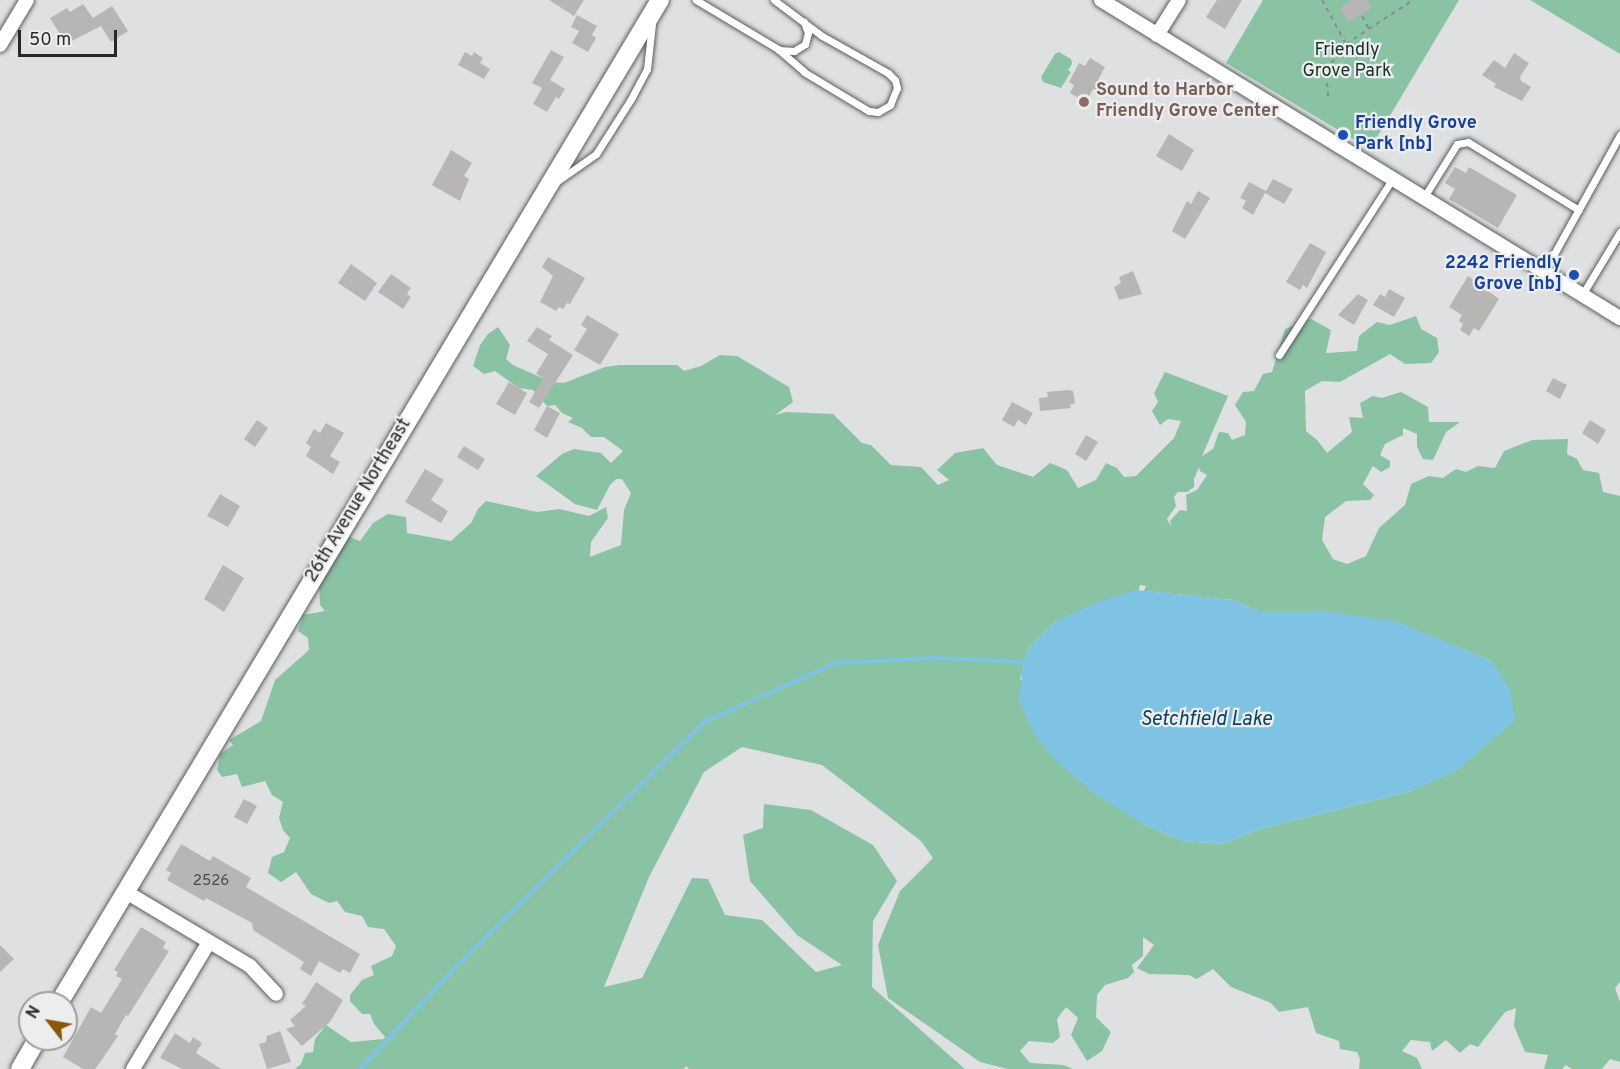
<!DOCTYPE html>
<style>
body{margin:0}
#map{position:relative;width:1620px;height:1069px;overflow:hidden;background:#dfe0e1;font-family:Overpass,sans-serif}
div>[style]{position:absolute}
.green>*{inset:0;background:#8ac2a4}
.water>*{inset:0;background:#7fc3e4}
.stream>*{height:4px;margin:-2px;padding:0 2px;transform-origin:2px;border-radius:2px;background:#7fc3e4}
.building>*{inset:0;background:#b8b6b5}
.path>*{height:2px;margin-top:-1px;transform-origin:0;background:repeating-linear-gradient(90deg,#8a8b8c 0 4.5px,transparent 0 9px)}
.roads{filter:drop-shadow(0 0 2px #5b5c5d) drop-shadow(0 0 2px #5b5c5d)}
.lane>*{height:7px;margin:-3.5px;padding:0 3.5px;transform-origin:3.5px;border-radius:3.5px;background:#fff}
.street>*{height:14px;margin:-7px;padding:0 7px;transform-origin:7px;border-radius:7px;background:#fff}
.secondary>*{height:18px;margin:-9px;padding:0 9px;transform-origin:9px;border-radius:9px;background:#fff}
.dots>*{width:16px;height:16px;translate:-50% -50%;box-sizing:border-box;border:3px solid #ecedef;border-radius:50%}
span{translate:-50% -50%;white-space:nowrap;text-align:center;line-height:1.15;-webkit-text-stroke:4.5px #ecedef;paint-order:stroke}
.number-label{font-size:15px;color:#4b4c4b}
.number-label span{-webkit-text-stroke-width:0}
.park-label{font-size:18px;color:#143224}
.education-label{font-size:18px;color:#785e54;font-weight:700}
.left{translate:0 -50%;text-align:left}
.transit-label{font-size:18px;color:#164399;font-weight:700}
.right{translate:-100% -50%;text-align:right}
.street-label{font-size:18px;color:#272828}
.water-label{font-size:20px;color:#07435a;font-style:italic}
.north{position:absolute;left:18px;top:991px;width:60px;height:60px;box-sizing:border-box;background:#ecedef;border:2px solid #9d9e9f;border-radius:50%;rotate:301deg;font-size:16px;font-weight:700;line-height:24px;text-align:center;color:#272828}
.north::after{content:'';display:block;margin:auto;width:21px;height:27px;background:#8a5702;clip-path:polygon(50% 0,100% 100%,50% 72%,0 100%)}
.scale{position:absolute;left:18px;top:30px;width:99px;height:27px;box-sizing:border-box;border:3px solid #272828;border-top:0;padding-left:8px;font-size:18px;line-height:21px;white-space:nowrap;color:#272828;-webkit-text-stroke:4px #ecedef;paint-order:stroke}
</style>
<div id="map">
<div class="green">
<div style="clip-path:polygon(1263px 0,1459px 0,1370px 149px,1226px 63px)"></div>
<div style="clip-path:polygon(1530px 0,1620px 0,1620px 54px)"></div>
<div style="clip-path:polygon(1059px 52px,1071px 59px,1072px 64px,1068px 70px,1071px 72px,1061px 88px,1043px 82px,1041px 77px,1055px 54px)"></div>
<div style="clip-path:polygon(evenodd,1416px 316px,1421px 329px,1437px 338px,1439px 352px,1431px 363px,1405px 364px,1390px 354px,1340px 382px,1322px 381px,1305px 391px,1306px 431px,1317px 440px,1327px 453px,1352px 432px,1349px 417px,1363px 418px,1360px 403px,1373px 396px,1382px 398px,1401px 392px,1428px 407px,1429px 422px,1460px 422px,1446px 432px,1433px 460px,1423px 459px,1417px 447px,1417px 434px,1403px 428px,1403px 435px,1385px 444px,1380px 455px,1390px 461px,1390px 467px,1381px 472px,1373px 466px,1363px 484px,1374px 495px,1370px 500px,1346px 501px,1325px 517px,1322px 540px,1333px 559px,1347px 564px,1366px 556px,1379px 528px,1405px 505px,1411px 484px,1429px 476px,1443px 478px,1456px 469px,1466px 472px,1478px 466px,1495px 468px,1504px 451px,1532px 440px,1568px 439px,1567px 454px,1577px 459px,1583px 470px,1599px 473px,1603px 492px,1620px 496px,1620px 982px,1615px 988px,1620px 1002px,1620px 1062px,1610px 1059px,1602px 1069px,1572px 1069px,1566px 1065px,1562px 1069px,1544px 1069px,1548px 1055px,1525px 1052px,1514px 1026px,1516px 1008px,1505px 1012px,1478px 1047px,1470px 1044px,1460px 1053px,1446px 1040px,1432px 1051px,1430px 1042px,1411px 1040px,1402px 1051px,1417px 1058px,1422px 1069px,1359px 1069px,1360px 1059px,1357px 1052px,1340px 1049px,1339px 1041px,1316px 1033px,1308px 1007px,1279px 1012px,1271px 1003px,1231px 987px,1213px 969px,1197px 979px,1189px 975px,1149px 974px,1137px 968px,1154px 945px,1143px 937px,1143px 956px,1132px 965px,1134px 972px,1128px 978px,1105px 985px,1097px 995px,1096px 1017px,1111px 1032px,1102px 1051px,1087px 1061px,1071px 1035px,1078px 1018px,1066px 1007px,1057px 1019px,1060px 1037px,1053px 1043px,1029px 1041px,1020px 1051px,1030px 1063px,1064px 1065px,1073px 1069px,1008px 1069px,980px 1062px,888px 998px,878px 945px,900px 891px,933px 858px,921px 841px,822px 765px,742px 747px,704px 772px,649px 877px,604px 987px,642px 978px,692px 878px,708px 879px,725px 915px,762px 920px,816px 972px,842px 965px,797px 935px,750px 881px,743px 835px,763px 828px,764px 804px,811px 810px,873px 845px,897px 881px,873px 921px,872px 987px,965px 1069px,689px 1069px,686px 1066px,684px 1069px,295px 1069px,301px 1064px,305px 1053px,313px 1052px,315px 1039px,326px 1025px,351px 1042px,384px 1039px,385px 1037px,374px 1024px,370px 1014px,362px 1014px,350px 1001px,350px 995px,362px 980px,374px 975px,371px 966px,392px 956px,396px 946px,384px 929px,368px 927px,362px 916px,345px 912px,337px 901px,329px 903px,311px 894px,296px 872px,281px 882px,268px 873px,272px 857px,284px 852px,290px 838px,283px 830px,279px 818px,283px 802px,272px 795px,265px 781px,242px 787px,237px 774px,222px 777px,217px 770px,220px 754px,233px 745px,229px 740px,261px 721px,275px 680px,309px 650px,308px 638px,298px 631px,303px 615px,325px 611px,320px 605px,319px 586px,347px 536px,360px 541px,373px 523px,388px 514px,406px 517px,407px 533px,451px 541px,471px 523px,478px 509px,486px 501px,537px 512px,559px 509px,589px 516px,606px 507px,608px 518px,591px 542px,590px 557px,621px 545px,624px 510px,631px 493px,622px 479px,616px 479px,610px 485px,597px 510px,575px 504px,536px 476px,562px 454px,574px 449px,601px 453px,611px 463px,623px 451px,604px 437px,591px 437px,582px 428px,568px 422px,573px 418px,562px 413px,555px 405px,547px 406px,533px 390px,519px 388px,495px 371px,484px 374px,473px 366px,480px 345px,488px 334px,498px 327px,510px 345px,506px 359px,513px 365px,551px 382px,564px 383px,605px 367px,619px 365px,677px 365px,684px 371px,701px 366px,720px 355px,737px 356px,789px 387px,793px 402px,775px 415px,786px 412px,833px 414px,862px 443px,871px 445px,891px 465px,921px 467px,938px 485px,949px 480px,937px 470px,955px 453px,983px 448px,997px 465px,1033px 477px,1050px 463px,1067px 470px,1078px 488px,1096px 480px,1106px 463px,1117px 468px,1124px 477px,1136px 476px,1174px 438px,1181px 421px,1168px 419px,1160px 425px,1152px 411px,1158px 402px,1154px 393px,1165px 372px,1228px 396px,1202px 456px,1213px 449px,1219px 432px,1228px 433px,1232px 440px,1245px 435px,1246px 422px,1235px 405px,1243px 392px,1254px 391px,1263px 374px,1272px 372px,1285px 329px,1311px 319px,1331px 330px,1326px 353px,1357px 351px,1359px 336px,1377px 322px,1390px 325px,1416px 316px,1199px 467px,1200px 471px,1207px 475px,1197px 490px,1186px 495px,1187px 511px,1180px 510px,1170px 521px,1171px 526px,1167px 519px,1176px 506px,1174px 497px,1178px 492px,1187px 492px,1194px 487px,1194px 479px,1199px 467px,1416px 316px,1140px 585px,1146px 586px,1144px 591px,1233px 600px,1258px 611px,1322px 611px,1350px 617px,1455px 646px,1491px 661px,1411px 791px,1260px 829px,1222px 844px,1183px 841px,1143px 824px,1020px 679px,1029px 648px,1055px 622px,1139px 590px,1140px 585px)"></div>
</div>
<div class="water">
<div style="clip-path:polygon(1136px 590px,1233px 600px,1258px 611px,1322px 611px,1398px 622px,1491px 661px,1510px 689px,1515px 720px,1456px 771px,1411px 791px,1260px 829px,1222px 844px,1183px 841px,1143px 824px,1094px 793px,1058px 763px,1036px 737px,1019px 700px,1023px 662px,1029px 648px,1055px 622px,1093px 604px)"></div>
</div>
<div class="stream">
<div style="left:360px;top:1069px;width:141px;rotate:-46.7deg"></div>
<div style="left:457px;top:966px;width:347px;rotate:-44.6deg"></div>
<div style="left:704px;top:722px;width:145px;rotate:-24.1deg"></div>
<div style="left:836px;top:663px;width:96px;rotate:-3deg"></div>
<div style="left:932px;top:658px;width:95px;rotate:2.4deg"></div>
</div>
<div class="building">
<div style="clip-path:polygon(549px 0,584px 0,574px 16px)"></div>
<div style="clip-path:polygon(1217px 0,1242px 0,1225px 29px,1206px 17px)"></div>
<div style="clip-path:polygon(1351px 0,1367px 0,1372px 8px,1349px 22px,1340px 8px)"></div>
<div style="clip-path:polygon(83px 4px,93px 18px,112px 6px,128px 31px,111px 42px,101px 26px,66px 44px,50px 18px,67px 8px,70px 12px)"></div>
<div style="clip-path:polygon(577px 15px,597px 26px,592px 35px,596px 38px,588px 52px,572px 43px,579px 31px,571px 27px)"></div>
<div style="clip-path:polygon(551px 50px,564px 57px,550px 80px,565px 89px,559px 99px,556px 97px,547px 112px,533px 104px,542px 88px,532px 83px)"></div>
<div style="clip-path:polygon(465px 52px,472px 56px,474px 52px,483px 58px,480px 63px,490px 69px,484px 79px,458px 65px)"></div>
<div style="clip-path:polygon(1514px 53px,1529px 63px,1520px 77px,1521px 81px,1531px 87px,1522px 101px,1494px 87px,1496px 84px,1482px 75px,1494px 60px,1505px 68px)"></div>
<div style="clip-path:polygon(1090px 58px,1105px 67px,1098px 80px,1101px 81px,1096px 90px,1093px 89px,1086px 102px,1070px 93px,1074px 85px,1069px 82px,1079px 63px,1085px 66px)"></div>
<div style="clip-path:polygon(1169px 134px,1194px 150px,1182px 171px,1156px 156px)"></div>
<div style="clip-path:polygon(451px 150px,472px 163px,464px 176px,469px 179px,460px 201px,432px 185px)"></div>
<div style="clip-path:polygon(1455px 167px,1466px 173px,1469px 167px,1517px 195px,1498px 228px,1449px 199px,1455px 189px,1445px 183px)"></div>
<div style="clip-path:polygon(1273px 179px,1293px 189px,1284px 204px,1265px 193px,1253px 215px,1242px 208px,1246px 201px,1240px 198px,1249px 182px,1266px 191px)"></div>
<div style="clip-path:polygon(1198px 191px,1210px 198px,1185px 239px,1172px 231px,1187px 201px,1191px 204px)"></div>
<div style="clip-path:polygon(1310px 243px,1326px 252px,1307px 288px,1303px 285px,1300px 290px,1286px 282px)"></div>
<div style="clip-path:polygon(548px 257px,585px 278px,570px 304px,567px 303px,563px 309px,559px 307px,556px 311px,540px 302px,553px 276px,542px 267px)"></div>
<div style="clip-path:polygon(351px 264px,377px 283px,365px 301px,338px 283px)"></div>
<div style="clip-path:polygon(1133px 271px,1142px 294px,1119px 300px,1114px 287px,1121px 283px,1119px 277px)"></div>
<div style="clip-path:polygon(391px 274px,411px 288px,407px 294px,411px 297px,403px 309px,378px 292px)"></div>
<div style="clip-path:polygon(1468px 276px,1499px 299px,1479px 331px,1474px 328px,1469px 336px,1460px 330px,1463px 324px,1459px 321px,1462px 315px,1449px 307px)"></div>
<div style="clip-path:polygon(1389px 289px,1405px 298px,1394px 317px,1373px 305px,1380px 294px,1385px 297px)"></div>
<div style="clip-path:polygon(1358px 294px,1368px 300px,1354px 325px,1338px 315px)"></div>
<div style="clip-path:polygon(587px 315px,619px 334px,600px 365px,574px 350px,587px 329px,581px 325px)"></div>
<div style="clip-path:polygon(537px 327px,552px 336px,549px 340px,573px 355px,539px 408px,529px 402px,543px 378px,536px 374px,548px 354px,527px 341px)"></div>
<div style="clip-path:polygon(1553px 378px,1567px 385px,1560px 399px,1546px 391px)"></div>
<div style="clip-path:polygon(509px 382px,527px 393px,515px 415px,496px 404px)"></div>
<div style="clip-path:polygon(1068px 390px,1073px 391px,1075px 404px,1070px 404px,1071px 408px,1040px 411px,1039px 398px,1048px 397px,1047px 392px)"></div>
<div style="clip-path:polygon(1012px 402px,1033px 413px,1026px 425px,1018px 420px,1014px 427px,1002px 420px)"></div>
<div style="clip-path:polygon(547px 406px,560px 413px,547px 438px,534px 430px)"></div>
<div style="clip-path:polygon(257px 420px,268px 428px,255px 447px,244px 439px)"></div>
<div style="clip-path:polygon(1590px 420px,1606px 430px,1598px 444px,1582px 433px)"></div>
<div style="clip-path:polygon(326px 423px,344px 433px,330px 456px,340px 462px,333px 474px,306px 456px,311px 447px,306px 443px,314px 429px,320px 433px)"></div>
<div style="clip-path:polygon(1086px 435px,1098px 442px,1086px 461px,1075px 454px)"></div>
<div style="clip-path:polygon(464px 446px,485px 459px,478px 470px,457px 457px)"></div>
<div style="clip-path:polygon(425px 469px,444px 480px,431px 500px,448px 511px,441px 523px,405px 502px)"></div>
<div style="clip-path:polygon(220px 494px,240px 506px,228px 527px,207px 516px)"></div>
<div style="clip-path:polygon(223px 565px,244px 578px,224px 612px,204px 599px)"></div>
<div style="clip-path:polygon(244px 799px,257px 806px,247px 824px,234px 817px)"></div>
<div style="clip-path:polygon(181px 844px,210px 861px,213px 856px,251px 878px,246px 887px,360px 954px,350px 973px,343px 969px,340px 973px,319px 961px,311px 976px,300px 969px,304px 962px,253px 930px,252px 923px,206px 898px,204px 901px,167px 880px,171px 873px,166px 870px)"></div>
<div style="clip-path:polygon(141px 927px,166px 942px,163px 948px,169px 951px,128px 1016px,126px 1015px,115px 1034px,118px 1036px,101px 1061px,95px 1069px,83px 1069px,63px 1057px,91px 1007px,101px 1013px,122px 979px,116px 976px,118px 972px,114px 970px)"></div>
<div style="clip-path:polygon(0 945px,14px 959px,0 972px)"></div>
<div style="clip-path:polygon(316px 982px,343px 1000px,330px 1022px,302px 1046px,286px 1029px,295px 1026px,290px 1020px,306px 1006px,302px 1004px)"></div>
<div style="clip-path:polygon(280px 1031px,291px 1062px,267px 1069px,259px 1044px,266px 1042px,267px 1036px)"></div>
<div style="clip-path:polygon(175px 1033px,190px 1043px,193px 1037px,202px 1043px,196px 1053px,221px 1069px,182px 1069px,160px 1058px)"></div>
</div>
<div class="path">
<div style="left:1322px;top:0;width:50px;rotate:61.4deg"></div>
<div style="left:1362px;top:16px;width:15px;rotate:62deg"></div>
<div style="left:1328px;top:96px;width:26px;rotate:-94deg"></div>
<div style="left:1326px;top:70px;width:33px;rotate:-52deg"></div>
<div style="left:1346px;top:44px;width:80px;rotate:-33.3deg"></div>
</div>
<div class="roads">
<div class="lane">
<div style="left:696px;top:0;width:96px;rotate:30.9deg"></div>
<div style="left:778px;top:49px;width:35px;rotate:41deg"></div>
<div style="left:804px;top:72px;width:76px;rotate:31deg"></div>
<div style="left:869px;top:111px;width:9px;rotate:6deg"></div>
<div style="left:878px;top:112px;width:14px;rotate:-30deg"></div>
<div style="left:890px;top:105px;width:18px;rotate:-68deg"></div>
<div style="left:897px;top:88px;width:8px;rotate:-104deg"></div>
<div style="left:895px;top:80px;width:10px;rotate:-135deg"></div>
<div style="left:888px;top:73px;width:76px;rotate:-150.7deg"></div>
<div style="left:822px;top:36px;width:60px;rotate:-143.1deg"></div>
<div style="left:779px;top:50px;width:15px;rotate:4deg"></div>
<div style="left:794px;top:51px;width:13px;rotate:-32deg"></div>
<div style="left:805px;top:44px;width:11px;rotate:-75deg"></div>
<div style="left:808px;top:33px;width:12px;rotate:-110deg"></div>
<div style="left:559px;top:180px;width:45px;rotate:-35.1deg"></div>
<div style="left:596px;top:154px;width:65px;rotate:-57.5deg"></div>
<div style="left:631px;top:99px;width:34px;rotate:-62deg"></div>
<div style="left:647px;top:69px;width:45px;rotate:-83.7deg"></div>
<div style="left:1424px;top:197px;width:62px;rotate:-58.1deg"></div>
<div style="left:1457px;top:144px;width:11px;rotate:-10deg"></div>
<div style="left:1468px;top:142px;width:130px;rotate:31.5deg"></div>
<div style="left:1544px;top:272px;width:157px;rotate:-61deg"></div>
<div style="left:1582px;top:295px;width:74px;rotate:-58.9deg"></div>
<div style="left:1279px;top:355px;width:211px;rotate:-57.2deg"></div>
</div>
<div class="street">
<div style="left:1101px;top:0;width:609px;rotate:31.5deg"></div>
<div style="left:1157px;top:35px;width:41px;rotate:-57.8deg"></div>
<div style="left:0;top:45px;width:52px;rotate:-59deg"></div>
<div style="left:126px;top:892px;width:144px;rotate:30.8deg"></div>
<div style="left:250px;top:966px;width:38px;rotate:47deg"></div>
<div style="left:133px;top:1069px;width:148px;rotate:-59.1deg"></div>
</div>
<div class="secondary">
<div style="left:59px;top:1003px;width:1169px;rotate:-59.07deg"></div>
<div style="left:20px;top:1069px;width:34px;rotate:-60deg"></div>
</div>
</div>
<div class="dots">
<div style="left:1084px;top:102px;background:#8d6e63"></div>
<div style="left:1343px;top:135px;background:#1a4fb4"></div>
<div style="left:1574px;top:275px;background:#1a4fb4"></div>
</div>
<div class="number-label">
<span style="left:211px;top:882px">2526</span>
</div>
<div class="park-label">
<span style="left:1347px;top:62px">Friendly<br>Grove Park</span>
</div>
<div class="education-label">
<span class="left" style="left:1096px;top:102px">Sound to Harbor<br>Friendly Grove Center</span>
</div>
<div class="transit-label">
<span class="left" style="left:1355px;top:135px">Friendly Grove<br>Park [nb]</span>
<span class="right" style="left:1562px;top:275px">2242 Friendly<br>Grove [nb]</span>
</div>
<div class="street-label">
<span style="left:359px;top:501px;rotate:-59deg">26th Avenue Northeast</span>
</div>
<div class="water-label">
<span style="left:1206px;top:720px">Setchfield Lake</span>
</div>
<div class="north">N</div>
<div class="scale">50 m</div>
</div>
